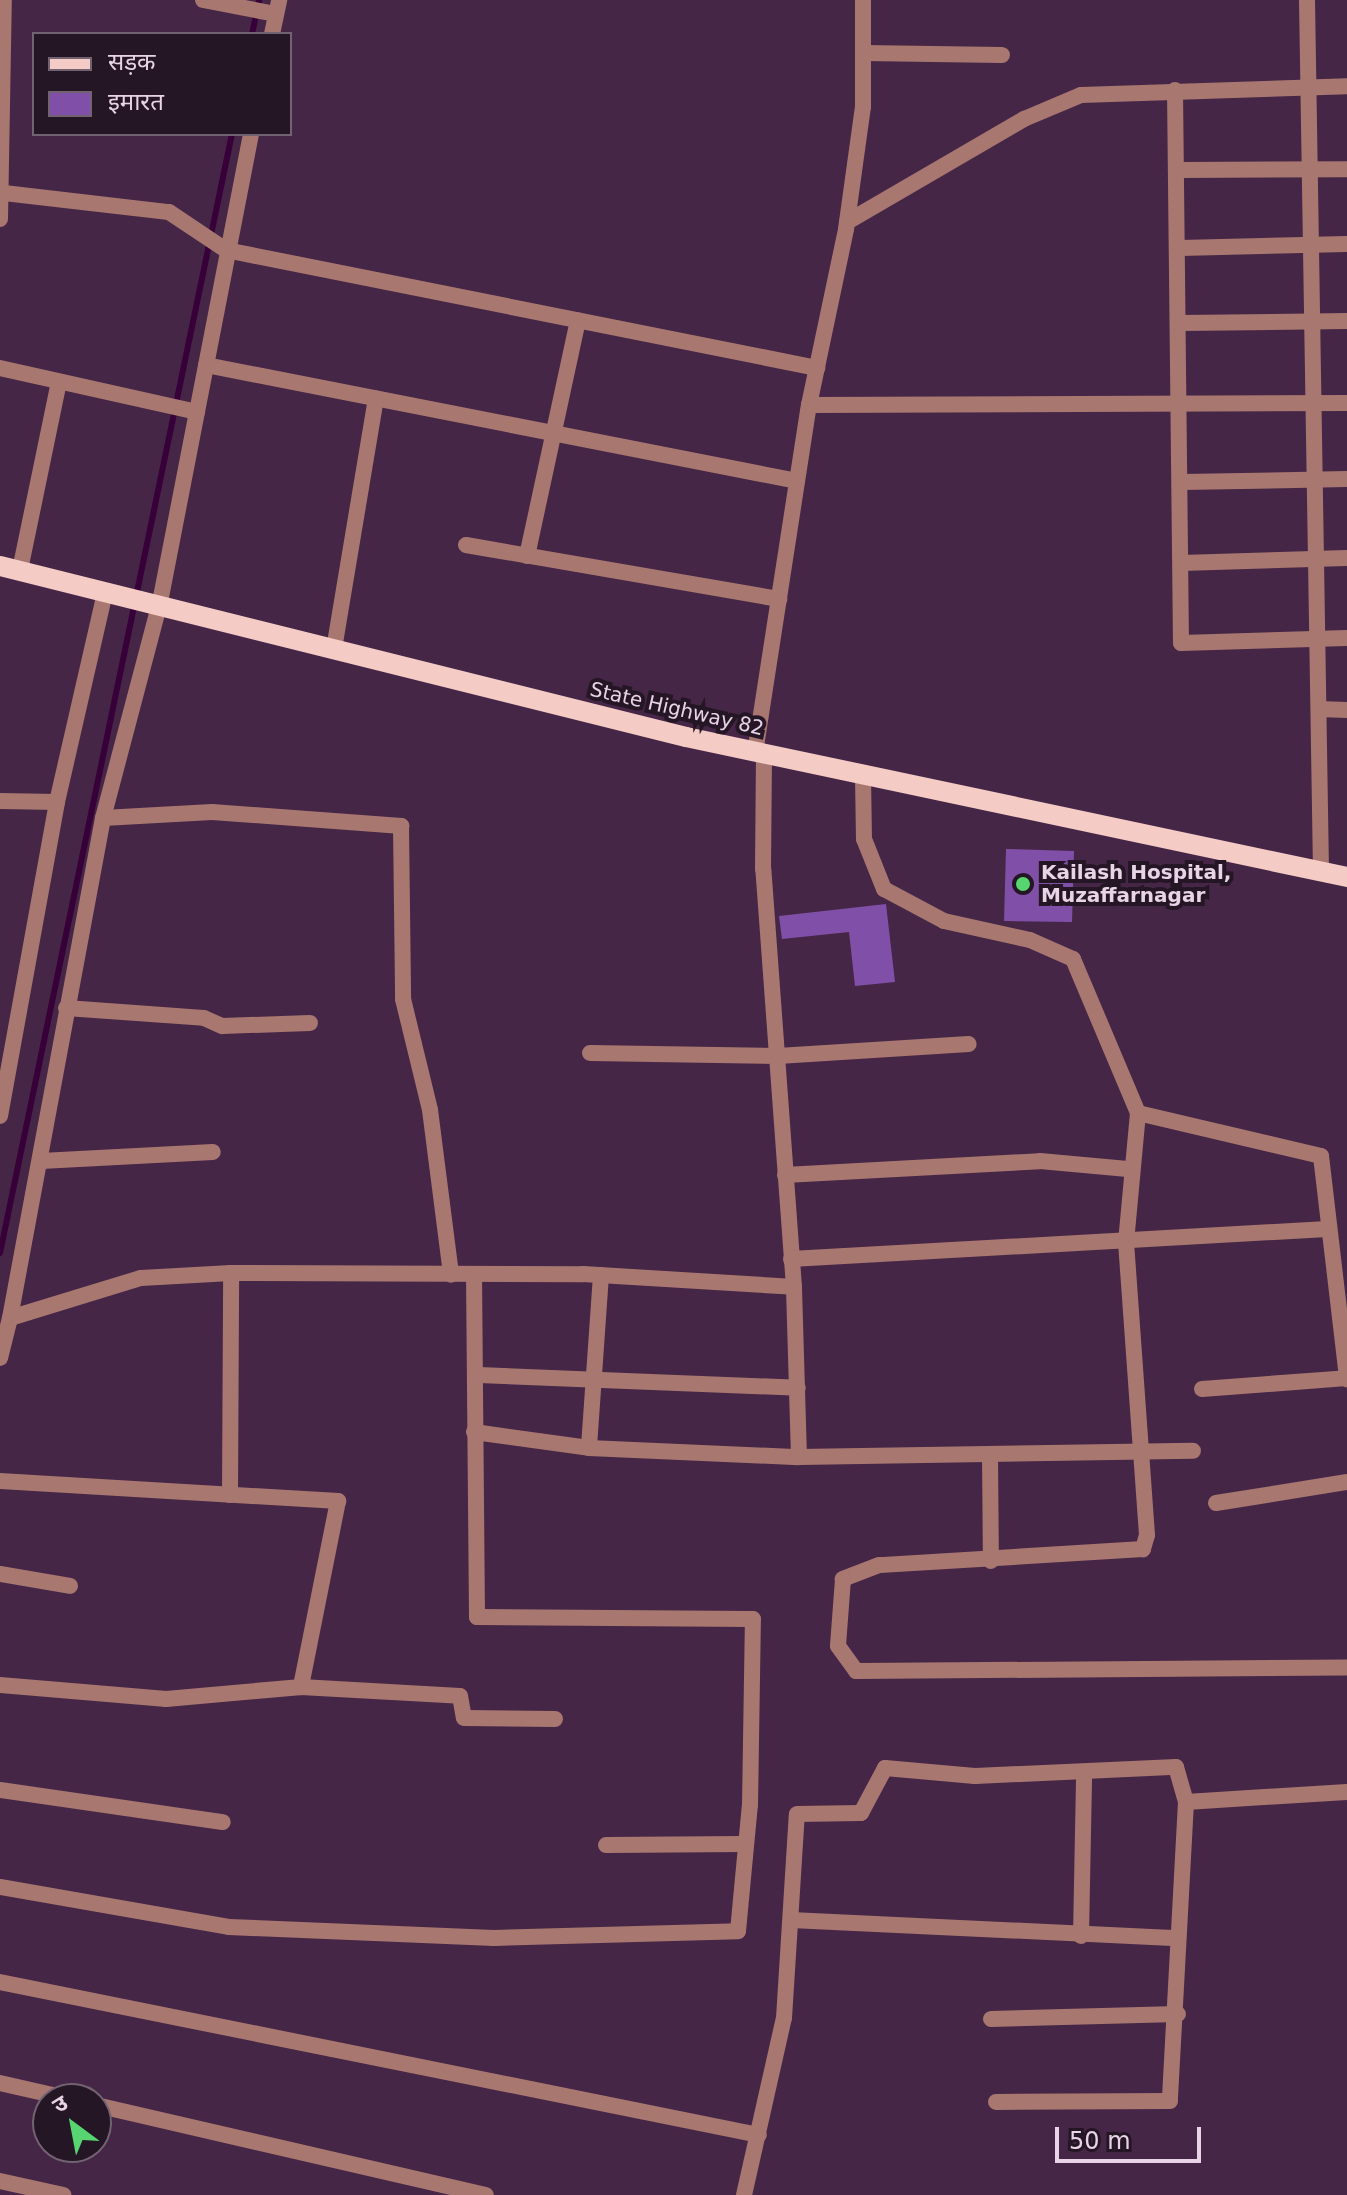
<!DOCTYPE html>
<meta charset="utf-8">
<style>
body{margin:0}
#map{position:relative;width:1347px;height:2195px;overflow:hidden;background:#462646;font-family:"DejaVu Sans","Noto Sans Devanagari",sans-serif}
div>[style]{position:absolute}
.stream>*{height:6px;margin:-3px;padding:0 3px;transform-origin:3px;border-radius:3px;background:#380039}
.building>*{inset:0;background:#8050a8}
.minor>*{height:16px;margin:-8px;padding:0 8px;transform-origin:8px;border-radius:8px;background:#a87770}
.primary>*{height:20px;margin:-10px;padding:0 10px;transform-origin:10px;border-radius:10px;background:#f5cbc5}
.dots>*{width:22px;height:22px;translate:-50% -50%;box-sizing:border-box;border:4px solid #241624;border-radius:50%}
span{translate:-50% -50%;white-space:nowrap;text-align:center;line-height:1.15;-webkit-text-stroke:8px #241624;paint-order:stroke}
.street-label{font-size:20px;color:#e8d3e7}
.poi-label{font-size:20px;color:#e8d3e7;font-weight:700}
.left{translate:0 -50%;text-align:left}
.legend{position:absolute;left:32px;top:32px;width:260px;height:104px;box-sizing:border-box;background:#241624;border:2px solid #726272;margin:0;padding:10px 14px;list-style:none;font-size:24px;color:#e8d3e7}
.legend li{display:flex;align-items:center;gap:16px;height:40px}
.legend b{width:40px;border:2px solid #726272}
.north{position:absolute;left:32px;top:2083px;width:80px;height:80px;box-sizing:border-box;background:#241624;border:2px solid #726272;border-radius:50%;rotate:328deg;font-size:22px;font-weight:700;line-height:32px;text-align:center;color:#e8d3e7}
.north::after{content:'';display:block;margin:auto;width:28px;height:36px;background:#57d570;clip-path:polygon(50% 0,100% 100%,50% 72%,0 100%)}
.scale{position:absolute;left:1055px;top:2127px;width:146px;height:36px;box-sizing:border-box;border:4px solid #e8d3e7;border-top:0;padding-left:10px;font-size:24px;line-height:28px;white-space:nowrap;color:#e8d3e7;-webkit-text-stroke:6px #241624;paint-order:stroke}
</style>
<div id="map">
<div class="stream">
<div style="left:252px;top:34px;width:35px;rotate:-78deg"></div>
<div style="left:0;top:1253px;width:1143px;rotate:-78.29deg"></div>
</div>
<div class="building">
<div style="clip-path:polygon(1006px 849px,1074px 851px,1072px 922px,1004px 921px)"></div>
<div style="clip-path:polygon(886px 904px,895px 982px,855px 986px,849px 932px,782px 939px,779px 916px)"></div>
</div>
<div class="minor">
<div style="left:203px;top:0;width:74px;rotate:10.9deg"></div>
<div style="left:1307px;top:0;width:873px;rotate:89.08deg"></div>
<div style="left:272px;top:34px;width:35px;rotate:-78deg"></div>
<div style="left:863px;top:53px;width:139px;rotate:0.8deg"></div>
<div style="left:1175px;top:90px;width:553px;rotate:89.38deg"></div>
<div style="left:1181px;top:643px;width:166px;rotate:-1.7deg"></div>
<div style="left:251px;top:134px;width:481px;rotate:101deg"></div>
<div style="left:159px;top:606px;width:219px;rotate:104.8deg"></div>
<div style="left:103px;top:818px;width:509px;rotate:100.54deg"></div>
<div style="left:10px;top:1318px;width:137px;rotate:-17deg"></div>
<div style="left:141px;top:1278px;width:90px;rotate:-3.2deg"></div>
<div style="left:231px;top:1273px;width:352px;rotate:0.2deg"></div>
<div style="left:583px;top:1274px;width:211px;rotate:3.5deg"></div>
<div style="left:794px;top:1287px;width:419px;rotate:-94.2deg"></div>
<div style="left:763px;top:869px;width:114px;rotate:-89.5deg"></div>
<div style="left:1180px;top:170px;width:167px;rotate:-0.3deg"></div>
<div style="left:4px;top:193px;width:166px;rotate:6.6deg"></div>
<div style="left:169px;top:212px;width:69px;rotate:33.7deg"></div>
<div style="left:226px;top:250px;width:603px;rotate:11.29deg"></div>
<div style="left:0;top:219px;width:219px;rotate:-89deg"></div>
<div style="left:847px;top:222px;width:205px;rotate:-30.2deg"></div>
<div style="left:1024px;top:119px;width:62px;rotate:-22.8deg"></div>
<div style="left:1081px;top:95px;width:266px;rotate:-1.9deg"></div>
<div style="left:1180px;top:248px;width:167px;rotate:-1.4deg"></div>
<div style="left:1181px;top:323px;width:166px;rotate:-0.7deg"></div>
<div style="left:206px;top:365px;width:602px;rotate:11.1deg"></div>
<div style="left:0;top:368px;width:202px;rotate:12.6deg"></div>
<div style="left:809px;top:405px;width:538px;rotate:-0.21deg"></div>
<div style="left:1182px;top:482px;width:165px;rotate:-1deg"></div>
<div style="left:466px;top:545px;width:318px;rotate:9.8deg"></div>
<div style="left:527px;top:556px;width:241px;rotate:-77.8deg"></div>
<div style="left:1181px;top:563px;width:166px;rotate:-1.7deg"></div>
<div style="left:20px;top:570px;width:192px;rotate:-78.3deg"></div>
<div style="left:334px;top:649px;width:254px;rotate:-80.5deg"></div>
<div style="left:1319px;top:709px;width:28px;rotate:2deg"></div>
<div style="left:755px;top:753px;width:352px;rotate:-81.2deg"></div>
<div style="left:809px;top:405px;width:180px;rotate:-78.1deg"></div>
<div style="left:846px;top:229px;width:123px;rotate:-82.1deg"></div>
<div style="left:863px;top:107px;width:107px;rotate:-90deg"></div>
<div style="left:863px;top:777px;width:62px;rotate:89.1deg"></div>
<div style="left:864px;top:839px;width:54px;rotate:68.2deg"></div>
<div style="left:884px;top:889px;width:68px;rotate:28.1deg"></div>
<div style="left:944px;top:921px;width:88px;rotate:12.5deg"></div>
<div style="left:1030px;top:940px;width:47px;rotate:23.8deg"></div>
<div style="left:1073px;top:959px;width:167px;rotate:67.1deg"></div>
<div style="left:1138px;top:1113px;width:130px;rotate:95.3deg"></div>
<div style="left:1126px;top:1242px;width:294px;rotate:85.9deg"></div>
<div style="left:1147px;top:1535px;width:15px;rotate:106deg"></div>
<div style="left:1143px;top:1549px;width:264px;rotate:176.5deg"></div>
<div style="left:879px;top:1565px;width:39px;rotate:159deg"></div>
<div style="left:843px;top:1579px;width:67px;rotate:94.3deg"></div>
<div style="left:838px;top:1646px;width:31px;rotate:54deg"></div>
<div style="left:856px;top:1671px;width:491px;rotate:-0.4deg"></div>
<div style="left:0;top:801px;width:57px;rotate:1deg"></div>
<div style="left:57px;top:802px;width:215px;rotate:-77.1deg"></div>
<div style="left:103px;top:818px;width:109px;rotate:-3.2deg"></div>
<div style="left:212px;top:812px;width:190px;rotate:4.2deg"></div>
<div style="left:401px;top:826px;width:173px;rotate:89.3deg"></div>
<div style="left:403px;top:999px;width:114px;rotate:76.3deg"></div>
<div style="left:430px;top:1110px;width:166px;rotate:82.7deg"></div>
<div style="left:66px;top:1008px;width:138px;rotate:4.1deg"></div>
<div style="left:204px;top:1018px;width:20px;rotate:24deg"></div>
<div style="left:222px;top:1026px;width:88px;rotate:-2deg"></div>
<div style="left:590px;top:1053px;width:188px;rotate:0.9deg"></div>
<div style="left:778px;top:1056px;width:191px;rotate:-3.6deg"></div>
<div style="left:1138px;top:1113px;width:188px;rotate:13.2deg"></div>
<div style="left:1321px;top:1156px;width:225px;rotate:83.3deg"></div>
<div style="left:0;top:1116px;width:319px;rotate:-79.7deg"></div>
<div style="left:41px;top:1161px;width:172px;rotate:-3deg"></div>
<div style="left:785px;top:1175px;width:255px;rotate:-3.1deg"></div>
<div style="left:1040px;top:1161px;width:88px;rotate:5.2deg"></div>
<div style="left:791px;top:1259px;width:537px;rotate:-3.2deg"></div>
<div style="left:601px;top:1275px;width:173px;rotate:94deg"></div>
<div style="left:589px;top:1448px;width:210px;rotate:2.5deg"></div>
<div style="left:799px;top:1457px;width:170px;rotate:-91.7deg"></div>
<div style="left:0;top:1358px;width:41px;rotate:-76deg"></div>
<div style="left:479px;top:1375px;width:319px;rotate:2.3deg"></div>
<div style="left:1202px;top:1389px;width:145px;rotate:-4.3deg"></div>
<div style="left:474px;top:1432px;width:116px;rotate:7.9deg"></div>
<div style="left:990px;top:1456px;width:105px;rotate:89.5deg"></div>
<div style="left:799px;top:1457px;width:394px;rotate:-0.9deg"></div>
<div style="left:0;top:1481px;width:339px;rotate:3.4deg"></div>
<div style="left:338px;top:1501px;width:190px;rotate:101.3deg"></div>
<div style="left:230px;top:1495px;width:222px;rotate:-89.7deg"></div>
<div style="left:1216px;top:1503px;width:133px;rotate:-9.1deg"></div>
<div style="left:0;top:1574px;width:71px;rotate:9.7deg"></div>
<div style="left:0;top:1685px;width:167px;rotate:4.8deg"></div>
<div style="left:166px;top:1699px;width:136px;rotate:-5.1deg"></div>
<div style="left:301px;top:1687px;width:159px;rotate:3.2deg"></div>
<div style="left:460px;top:1696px;width:22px;rotate:80deg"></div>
<div style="left:464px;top:1718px;width:91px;rotate:0.6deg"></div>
<div style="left:0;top:1790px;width:225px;rotate:8.2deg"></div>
<div style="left:1186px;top:1802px;width:161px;rotate:-3.6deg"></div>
<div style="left:606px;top:1845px;width:136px;rotate:-0.4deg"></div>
<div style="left:0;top:1887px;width:232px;rotate:9.9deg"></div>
<div style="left:229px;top:1927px;width:265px;rotate:2.4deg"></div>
<div style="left:494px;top:1938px;width:244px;rotate:-1.6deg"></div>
<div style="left:738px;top:1931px;width:127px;rotate:-84.6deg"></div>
<div style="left:750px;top:1805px;width:186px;rotate:-89.1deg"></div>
<div style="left:753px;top:1619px;width:276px;rotate:-179.6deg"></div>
<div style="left:477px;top:1617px;width:342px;rotate:-90.5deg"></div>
<div style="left:791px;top:1920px;width:387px;rotate:2.7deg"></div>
<div style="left:1081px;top:1936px;width:162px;rotate:-88.9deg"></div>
<div style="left:0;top:1982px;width:774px;rotate:11.4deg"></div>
<div style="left:991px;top:2019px;width:187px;rotate:-1.5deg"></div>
<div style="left:0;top:2083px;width:72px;rotate:12.9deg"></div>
<div style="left:96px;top:2105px;width:400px;rotate:13deg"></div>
<div style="left:0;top:2181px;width:65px;rotate:12.5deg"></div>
<div style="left:744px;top:2195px;width:181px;rotate:-77.3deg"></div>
<div style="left:784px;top:2018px;width:204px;rotate:-86.4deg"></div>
<div style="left:797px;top:1814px;width:64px;rotate:-0.9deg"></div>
<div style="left:861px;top:1813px;width:51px;rotate:-61.9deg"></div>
<div style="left:885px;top:1768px;width:90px;rotate:5.1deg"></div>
<div style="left:975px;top:1776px;width:201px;rotate:-2.6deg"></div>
<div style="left:1176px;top:1767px;width:36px;rotate:74deg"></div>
<div style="left:1186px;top:1802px;width:299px;rotate:93.1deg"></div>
<div style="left:1170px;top:2101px;width:174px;rotate:179.7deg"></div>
</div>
<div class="primary">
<div style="left:0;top:566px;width:707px;rotate:14deg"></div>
<div style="left:686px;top:737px;width:676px;rotate:11.96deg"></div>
</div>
<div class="dots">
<div style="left:1023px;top:884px;background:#57d570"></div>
</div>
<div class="street-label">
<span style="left:677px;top:709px;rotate:13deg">State Highway 82</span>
</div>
<div class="poi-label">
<span class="left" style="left:1041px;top:884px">Kailash Hospital,<br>Muzaffarnagar</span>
</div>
<ul class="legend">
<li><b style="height:10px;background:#f5cbc5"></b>सड़क</li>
<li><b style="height:22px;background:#8050a8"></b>इमारत</li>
</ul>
<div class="north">उ</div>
<div class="scale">50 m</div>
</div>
